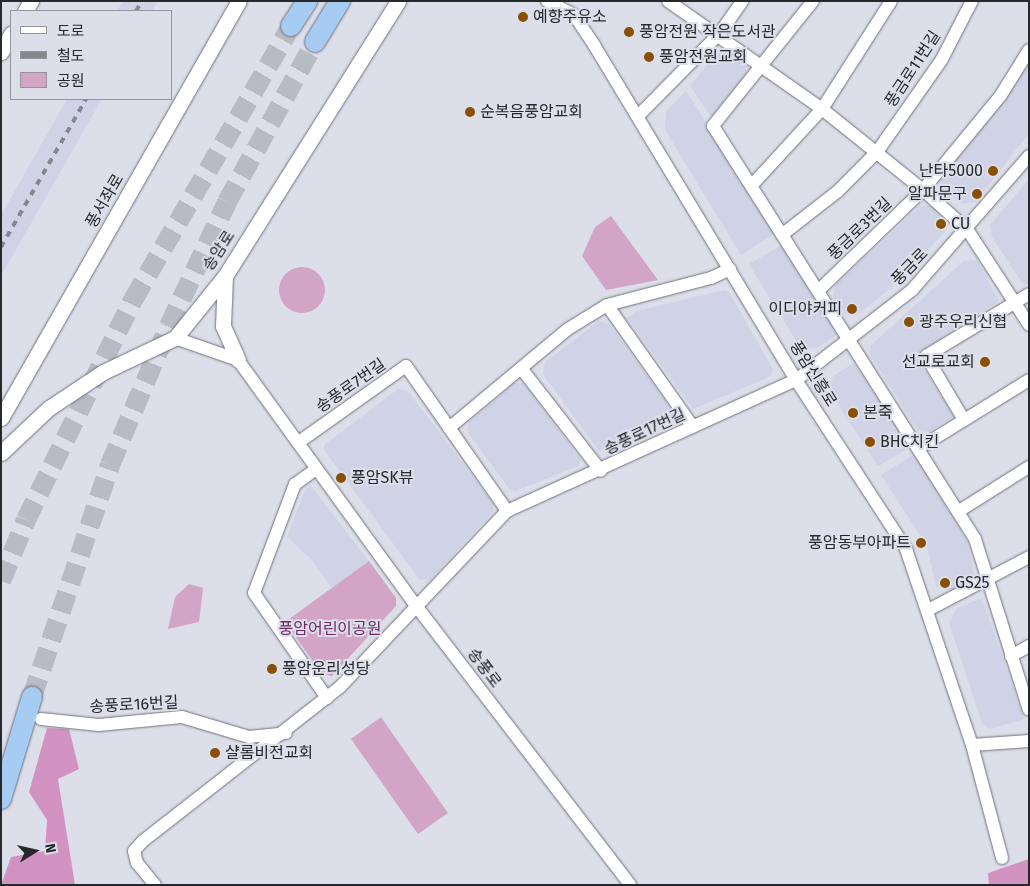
<!DOCTYPE html>
<meta charset="utf-8">
<style>
body{margin:0}
#map{position:relative;width:1030px;height:886px;overflow:hidden;background:#dcdeea;font-family:"Fira Sans","Noto Sans KR",sans-serif}
div>[style]{position:absolute}
.built>*{inset:0;background:#cfd3e5}
.green>*{inset:0;background:#d2a4c6}
.round{border-radius:50%}
.forest>*{inset:0;background:#d293c2}
.trunk-tunnel>*{height:20px;margin-top:-10px;transform-origin:0;background:repeating-linear-gradient(90deg,#b8bac4 0 20px,transparent 0 30px)}
.roads{filter:drop-shadow(0 0 1px #6f717b) drop-shadow(0 0 1px #6f717b)}
.minor>*{height:12px;margin:-6px;padding:0 6px;transform-origin:6px;border-radius:6px;background:#fff}
.tertiary>*{height:15px;margin:-7.5px;padding:0 7.5px;transform-origin:7.5px;border-radius:7.5px;background:#fff}
.trunk>*{height:20px;margin:-10px;padding:0 10px;transform-origin:10px;border-radius:10px;background:#a6ccf3}
.rail>*{height:4px;margin-top:-2px;transform-origin:0;background:repeating-linear-gradient(90deg,#85868e 0 6px,transparent 0 12px)}
.dots>*{width:14px;height:14px;translate:-50% -50%;box-sizing:border-box;border:2px solid #dcdeea;border-radius:50%}
span{translate:-50% -50%;white-space:nowrap;text-align:center;line-height:1.15;-webkit-text-stroke:4px #dcdeea;paint-order:stroke}
.poi-label{font-size:16px;color:#27282c}
.left{translate:0 -50%;text-align:left}
.right{translate:-100% -50%;text-align:right}
.street-label{font-size:16px;color:#27282c}
.park-label{font-size:16px;color:#732964}
.frame{position:absolute;inset:0;border:2px solid #27282c;pointer-events:none}
.legend{position:absolute;left:10px;top:10px;width:162px;height:90px;box-sizing:border-box;background:#dcdeea;border:1px solid #94959e;margin:0;padding:6px 9px;list-style:none;font-size:15px;color:#27282c}
.legend li{display:flex;align-items:center;gap:10px;height:25px}
.legend b{width:25px;border:1px solid #94959e}
.north{position:absolute;left:10px;top:826px;width:50px;height:50px;-webkit-text-stroke:4px #dcdeea;paint-order:stroke;rotate:80deg;font-size:14px;font-weight:700;line-height:20px;text-align:center;color:#27282c}
.north::after{content:'';display:block;margin:auto;width:18px;height:22px;background:#27282c;clip-path:polygon(50% 0,100% 100%,50% 72%,0 100%)}
</style>
<div id="map">
<div class="built">
<div style="clip-path:polygon(123px 1px,158px 1px,152px 11px,117px 11px)"></div>
<div style="clip-path:polygon(729px 50px,746px 66px,747px 77px,711px 117px,690px 86px,717px 53px)"></div>
<div style="clip-path:polygon(1029px 61px,1029px 133px,976px 202px,962px 204px,942px 187px,941px 180px)"></div>
<div style="clip-path:polygon(686px 91px,777px 232px,741px 255px,665px 130px,666px 111px)"></div>
<div style="clip-path:polygon(67px 99px,102px 99px,1px 276px,1px 215px)"></div>
<div style="clip-path:polygon(1029px 179px,1029px 285px,1022px 283px,992px 237px,990px 225px)"></div>
<div style="clip-path:polygon(930px 205px,945px 220px,946px 230px,903px 278px,856px 316px,846px 315px,833px 297px,835px 286px,919px 207px)"></div>
<div style="clip-path:polygon(783px 244px,837px 328px,837px 335px,817px 348px,801px 349px,749px 264px)"></div>
<div style="clip-path:polygon(977px 260px,999px 301px,915px 355px,954px 416px,929px 432px,918px 431px,870px 355px,870px 346px,964px 261px)"></div>
<div style="clip-path:polygon(724px 290px,729px 292px,773px 369px,771px 376px,693px 409px,627px 318px,637px 311px)"></div>
<div style="clip-path:polygon(599px 321px,609px 324px,673px 411px,670px 419px,599px 451px,543px 374px,545px 362px)"></div>
<div style="clip-path:polygon(854px 363px,911px 447px,878px 466px,829px 390px,833px 376px)"></div>
<div style="clip-path:polygon(514px 383px,524px 383px,581px 460px,578px 466px,516px 491px,510px 490px,468px 433px,468px 423px)"></div>
<div style="clip-path:polygon(398px 389px,407px 390px,492px 502px,494px 511px,431px 579px,420px 580px,324px 450px,324px 445px)"></div>
<div style="clip-path:polygon(915px 454px,968px 542px,975px 578px,954px 592px,936px 586px,927px 546px,881px 475px)"></div>
<div style="clip-path:polygon(311px 486px,369px 561px,332px 588px,312px 560px,287px 537px,305px 489px)"></div>
<div style="clip-path:polygon(982px 598px,1024px 719px,990px 729px,982px 723px,949px 623px,957px 608px)"></div>
</div>
<div class="green">
<div style="clip-path:polygon(611px 216px,658px 280px,606px 290px,582px 256px,595px 227px)"></div>
<div class="round" style="left:279px;top:267px;width:46px;height:46px"></div>
<div style="clip-path:polygon(369px 561px,396px 598px,396px 606px,332px 676px,322px 674px,285px 622px)"></div>
<div style="clip-path:polygon(189px 584px,203px 588px,199px 622px,168px 629px,175px 597px)"></div>
<div style="clip-path:polygon(381px 717px,448px 813px,418px 834px,351px 739px)"></div>
</div>
<div class="forest">
<div style="clip-path:polygon(47px 728px,69px 729px,79px 769px,58px 779px,75px 885px,1px 885px,11px 857px,45px 851px,47px 820px,29px 792px)"></div>
<div style="clip-path:polygon(1029px 859px,1029px 885px,989px 885px,988px 873px)"></div>
</div>
<div class="trunk-tunnel">
<div style="left:1px;top:581px;width:66px;rotate:-67.7deg"></div>
<div style="left:26px;top:520px;width:245px;rotate:-64.1deg"></div>
<div style="left:133px;top:300px;width:316px;rotate:-60deg"></div>
<div style="left:32px;top:697px;width:245px;rotate:-71.4deg"></div>
<div style="left:110px;top:465px;width:151px;rotate:-67deg"></div>
<div style="left:169px;top:326px;width:137px;rotate:-64.9deg"></div>
<div style="left:227px;top:202px;width:183px;rotate:-61.2deg"></div>
</div>
<div class="roads">
<div class="minor">
<div style="left:547px;top:1px;width:30px;rotate:27deg"></div>
<div style="left:574px;top:15px;width:36px;rotate:56deg"></div>
<div style="left:594px;top:45px;width:391px;rotate:58.9deg"></div>
<div style="left:796px;top:380px;width:202px;rotate:56.9deg"></div>
<div style="left:906px;top:549px;width:207px;rotate:71.4deg"></div>
<div style="left:972px;top:745px;width:117px;rotate:75.1deg"></div>
<div style="left:668px;top:1px;width:188px;rotate:35deg"></div>
<div style="left:822px;top:109px;width:129px;rotate:38.7deg"></div>
<div style="left:923px;top:190px;width:59px;rotate:41.6deg"></div>
<div style="left:967px;top:229px;width:114px;rotate:57.1deg"></div>
<div style="left:813px;top:1px;width:160px;rotate:128.7deg"></div>
<div style="left:713px;top:126px;width:489px;rotate:57.6deg"></div>
<div style="left:975px;top:539px;width:179px;rotate:72.5deg"></div>
<div style="left:638px;top:116px;width:117px;rotate:-45.3deg"></div>
<div style="left:720px;top:33px;width:39px;rotate:-55deg"></div>
<div style="left:753px;top:184px;width:102px;rotate:-47.4deg"></div>
<div style="left:822px;top:109px;width:128px;rotate:-57.4deg"></div>
<div style="left:783px;top:234px;width:70px;rotate:-38deg"></div>
<div style="left:838px;top:191px;width:55px;rotate:-45deg"></div>
<div style="left:877px;top:152px;width:113px;rotate:-55deg"></div>
<div style="left:942px;top:59px;width:65px;rotate:-62.7deg"></div>
<div style="left:819px;top:290px;width:144px;rotate:-43.9deg"></div>
<div style="left:923px;top:190px;width:123px;rotate:-50.6deg"></div>
<div style="left:1001px;top:95px;width:53px;rotate:-58.1deg"></div>
<div style="left:607px;top:305px;width:149px;rotate:54.8deg"></div>
<div style="left:175px;top:338px;width:67px;rotate:19.2deg"></div>
<div style="left:238px;top:360px;width:305px;rotate:54.1deg"></div>
<div style="left:417px;top:607px;width:350px;rotate:52.5deg"></div>
<div style="left:521px;top:368px;width:130px;rotate:52.2deg"></div>
<div style="left:964px;top:420px;width:74px;rotate:-120.7deg"></div>
<div style="left:926px;top:356px;width:120px;rotate:-31deg"></div>
<div style="left:449px;top:428px;width:155px;rotate:-39.8deg"></div>
<div style="left:568px;top:329px;width:46px;rotate:-31.6deg"></div>
<div style="left:607px;top:305px;width:107px;rotate:-14.6deg"></div>
<div style="left:711px;top:278px;width:21px;rotate:-25deg"></div>
<div style="left:299px;top:442px;width:131px;rotate:-35.4deg"></div>
<div style="left:406px;top:366px;width:177px;rotate:55.1deg"></div>
<div style="left:919px;top:448px;width:129px;rotate:-31.7deg"></div>
<div style="left:316px;top:469px;width:26px;rotate:144deg"></div>
<div style="left:295px;top:484px;width:116px;rotate:110.6deg"></div>
<div style="left:254px;top:593px;width:128px;rotate:55.2deg"></div>
<div style="left:959px;top:511px;width:83px;rotate:-32.2deg"></div>
<div style="left:930px;top:609px;width:112px;rotate:-27.7deg"></div>
<div style="left:1011px;top:656px;width:21px;rotate:-29deg"></div>
<div style="left:41px;top:719px;width:58px;rotate:5.9deg"></div>
<div style="left:99px;top:725px;width:83px;rotate:-5.5deg"></div>
<div style="left:182px;top:717px;width:70px;rotate:16.6deg"></div>
<div style="left:249px;top:737px;width:37px;rotate:-6deg"></div>
<div style="left:972px;top:745px;width:57px;rotate:-4deg"></div>
<div style="left:155px;top:885px;width:28px;rotate:-129deg"></div>
<div style="left:137px;top:863px;width:12px;rotate:-104deg"></div>
<div style="left:134px;top:851px;width:13px;rotate:-48deg"></div>
<div style="left:143px;top:841px;width:250px;rotate:-38deg"></div>
<div style="left:340px;top:687px;width:243px;rotate:-46.5deg"></div>
<div style="left:507px;top:511px;width:317px;rotate:-24.4deg"></div>
<div style="left:796px;top:380px;width:147px;rotate:-37.8deg"></div>
<div style="left:912px;top:290px;width:178px;rotate:-48.9deg"></div>
</div>
<div class="tertiary">
<div style="left:25px;top:11px;width:12px;rotate:-59deg"></div>
<div style="left:1px;top:52px;width:21px;rotate:-61deg"></div>
<div style="left:225px;top:276px;width:50px;rotate:92.3deg"></div>
<div style="left:223px;top:326px;width:37px;rotate:66deg"></div>
<div style="left:1px;top:418px;width:480px;rotate:-60.3deg"></div>
<div style="left:1px;top:453px;width:66px;rotate:-43.2deg"></div>
<div style="left:49px;top:408px;width:65px;rotate:-33.7deg"></div>
<div style="left:103px;top:372px;width:80px;rotate:-25.3deg"></div>
<div style="left:175px;top:338px;width:80px;rotate:-51.1deg"></div>
<div style="left:225px;top:276px;width:325px;rotate:-57.8deg"></div>
</div>
<div class="trunk">
<div style="left:291px;top:26px;width:30px;rotate:-57deg"></div>
<div style="left:315px;top:42px;width:48px;rotate:-58.6deg"></div>
<div style="left:1px;top:799px;width:107px;rotate:-73.1deg"></div>
</div>
</div>
<div class="rail">
<div style="left:136px;top:11px;width:12px;rotate:-59deg"></div>
<div style="left:1px;top:247px;width:171px;rotate:-60.1deg"></div>
</div>
<div class="dots">
<div style="left:523px;top:17px;background:#895005"></div>
<div style="left:629px;top:32px;background:#895005"></div>
<div style="left:649px;top:57px;background:#895005"></div>
<div style="left:470px;top:112px;background:#895005"></div>
<div style="left:993px;top:171px;background:#895005"></div>
<div style="left:977px;top:194px;background:#895005"></div>
<div style="left:941px;top:224px;background:#895005"></div>
<div style="left:852px;top:309px;background:#895005"></div>
<div style="left:909px;top:322px;background:#895005"></div>
<div style="left:985px;top:362px;background:#895005"></div>
<div style="left:853px;top:413px;background:#895005"></div>
<div style="left:870px;top:442px;background:#895005"></div>
<div style="left:341px;top:478px;background:#895005"></div>
<div style="left:921px;top:543px;background:#895005"></div>
<div style="left:945px;top:583px;background:#895005"></div>
<div style="left:272px;top:669px;background:#895005"></div>
<div style="left:215px;top:753px;background:#895005"></div>
</div>
<div class="poi-label">
<span class="left" style="left:533px;top:17px">예향주유소</span>
<span class="left" style="left:639px;top:32px">풍암전원 작은도서관</span>
<span class="left" style="left:659px;top:57px">풍암전원교회</span>
<span class="left" style="left:480px;top:112px">순복음풍암교회</span>
<span class="right" style="left:983px;top:171px">난타5000</span>
<span class="right" style="left:967px;top:194px">알파문구</span>
<span class="left" style="left:951px;top:224px">CU</span>
<span class="right" style="left:842px;top:309px">이디야커피</span>
<span class="left" style="left:919px;top:322px">광주우리신협</span>
<span class="right" style="left:975px;top:362px">선교로교회</span>
<span class="left" style="left:863px;top:413px">본죽</span>
<span class="left" style="left:880px;top:442px">BHC치킨</span>
<span class="left" style="left:351px;top:478px">풍암SK뷰</span>
<span class="right" style="left:911px;top:543px">풍암동부아파트</span>
<span class="left" style="left:955px;top:583px">GS25</span>
<span class="left" style="left:282px;top:669px">풍암운리성당</span>
<span class="left" style="left:225px;top:753px">샬롬비전교회</span>
</div>
<div class="street-label">
<span style="left:913px;top:69px;rotate:-57deg">풍금로11번길</span>
<span style="left:105px;top:201px;rotate:-60deg">풍서좌로</span>
<span style="left:860px;top:229px;rotate:-44deg">풍금로3번길</span>
<span style="left:219px;top:251px;rotate:-57deg">송암로</span>
<span style="left:910px;top:267px;rotate:-46deg">풍금로</span>
<span style="left:813px;top:374px;rotate:58deg">풍암신흥로</span>
<span style="left:351px;top:386px;rotate:-35deg">송풍로7번길</span>
<span style="left:645px;top:432px;rotate:-25deg">송풍로17번길</span>
<span style="left:484px;top:668px;rotate:53deg">송풍로</span>
<span style="left:134px;top:705px;rotate:-3deg">송풍로16번길</span>
</div>
<div class="park-label">
<span style="left:330px;top:629px">풍암어린이공원</span>
</div>
<div class="frame"></div>
<ul class="legend">
<li><b style="height:6px;background:#fff"></b>도로</li>
<li><b style="height:6px;background:#85868e"></b>철도</li>
<li><b style="height:14px;background:#d2a4c6"></b>공원</li>
</ul>
<div class="north">N</div>
</div>
